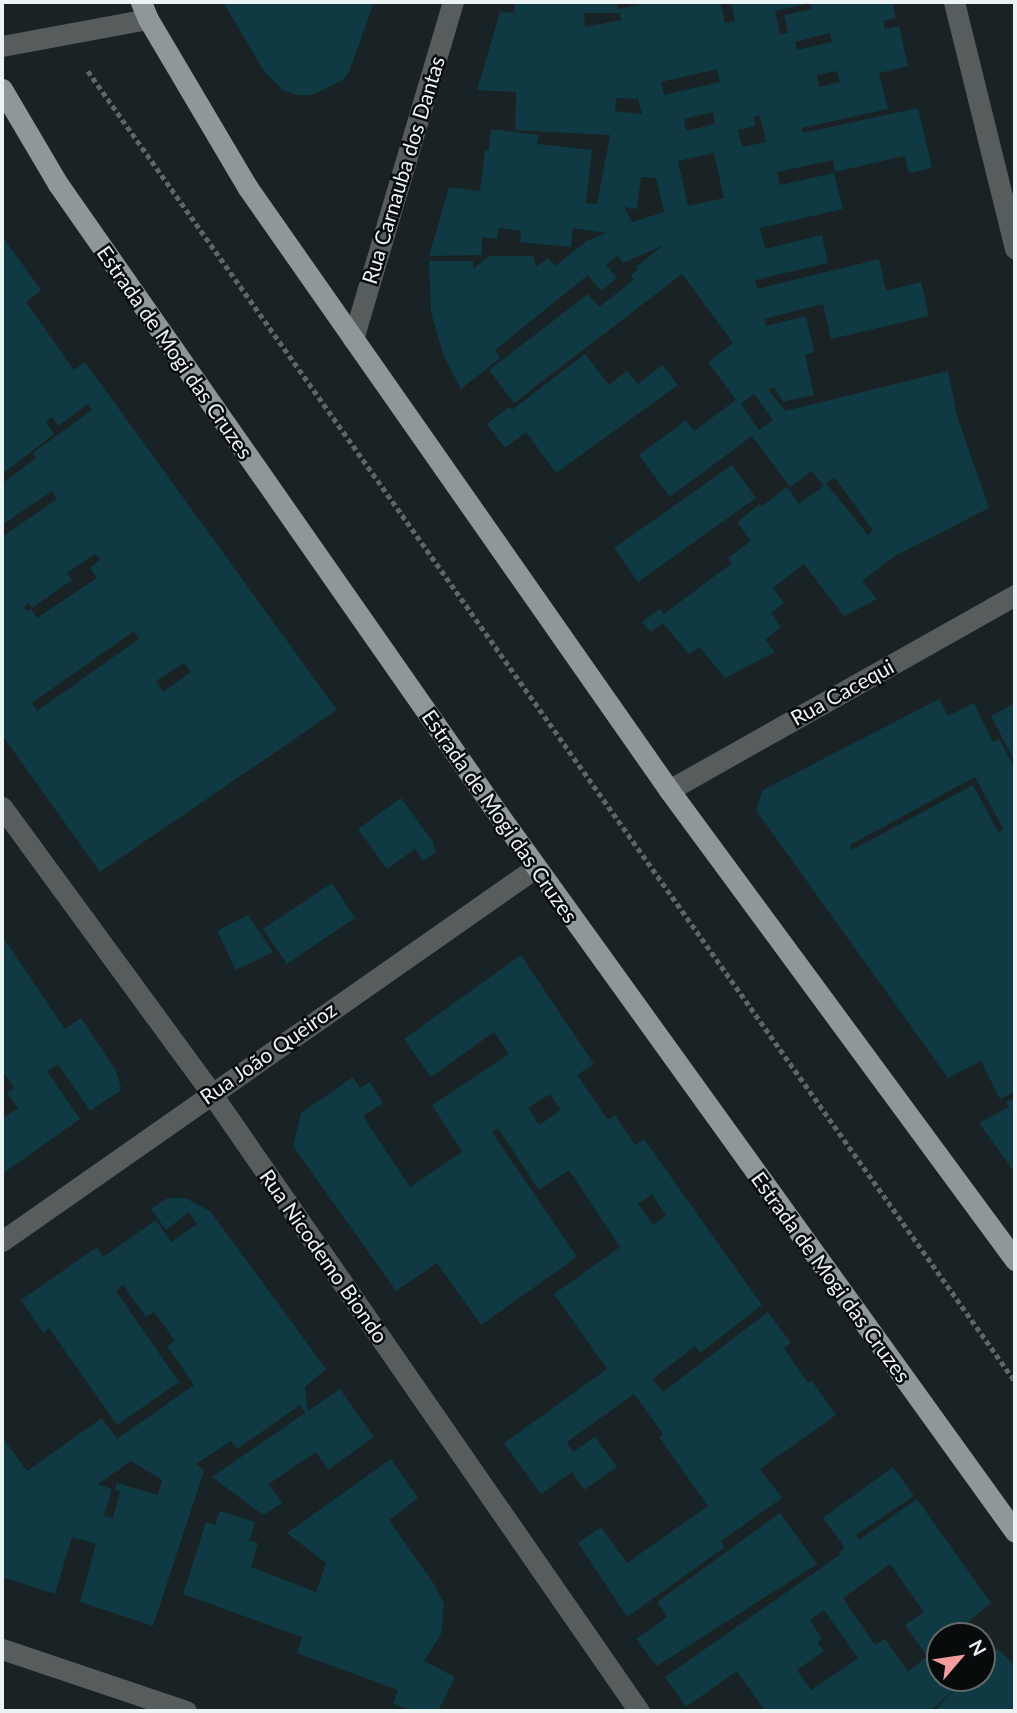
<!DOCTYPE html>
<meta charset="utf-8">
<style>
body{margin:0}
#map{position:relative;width:1017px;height:1713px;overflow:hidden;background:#192224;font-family:Lato,sans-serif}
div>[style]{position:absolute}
.building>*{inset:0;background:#0f3a44}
.path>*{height:4.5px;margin-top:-2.25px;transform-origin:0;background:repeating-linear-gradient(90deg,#5e6668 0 5px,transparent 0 8.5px)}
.minor>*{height:21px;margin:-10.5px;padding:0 10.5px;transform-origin:10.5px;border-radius:10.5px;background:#575c5d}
.major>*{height:21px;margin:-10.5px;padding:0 10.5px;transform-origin:10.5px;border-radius:10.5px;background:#8e979a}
span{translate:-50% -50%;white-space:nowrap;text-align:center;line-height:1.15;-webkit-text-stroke:5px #070b0c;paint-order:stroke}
.street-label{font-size:21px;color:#ecf3f4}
.frame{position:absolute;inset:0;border:4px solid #ecf3f4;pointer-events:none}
.north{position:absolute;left:926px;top:1622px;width:70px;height:70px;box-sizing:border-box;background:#070b0c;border:2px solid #636869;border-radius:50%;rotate:61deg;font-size:19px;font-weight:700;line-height:28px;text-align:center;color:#ecf3f4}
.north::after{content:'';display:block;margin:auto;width:24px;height:32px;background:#f59b9d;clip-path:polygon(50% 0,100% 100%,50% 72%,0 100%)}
</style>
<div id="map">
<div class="building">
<div style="clip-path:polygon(223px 2px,374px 2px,349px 72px,343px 80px,312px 95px,296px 95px,283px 90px,264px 71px)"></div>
<div style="clip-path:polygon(evenodd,515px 2px,617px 2px,618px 9px,652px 2px,720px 2px,725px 23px,735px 21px,731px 2px,892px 2px,896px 18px,883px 21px,885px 29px,899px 26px,908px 66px,879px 73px,888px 109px,802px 128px,803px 133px,918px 108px,932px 168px,909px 173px,905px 156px,835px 172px,833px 160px,777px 172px,780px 185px,834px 173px,843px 209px,760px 228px,765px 249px,822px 235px,828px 263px,755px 280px,757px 289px,879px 259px,886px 291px,921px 282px,929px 316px,831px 339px,823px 304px,764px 319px,766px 326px,806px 316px,814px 352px,805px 355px,814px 395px,783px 402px,774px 387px,768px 389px,785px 411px,948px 371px,957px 416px,989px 508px,895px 556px,862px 581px,877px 599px,844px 616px,804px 564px,773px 588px,784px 603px,771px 613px,781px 627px,765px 640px,775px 652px,725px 678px,700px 647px,689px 654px,663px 623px,651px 632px,642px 622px,660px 609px,664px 614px,732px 563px,728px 558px,751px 541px,737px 522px,760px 504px,762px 506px,787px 487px,799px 504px,824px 486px,812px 471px,790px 487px,752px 436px,670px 497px,639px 455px,686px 420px,694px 431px,736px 400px,708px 362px,733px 343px,697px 294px,682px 274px,514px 403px,489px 370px,588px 294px,599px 307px,634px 280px,631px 275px,637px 270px,636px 267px,664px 245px,623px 263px,618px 256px,606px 265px,617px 278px,601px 291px,588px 275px,495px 350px,500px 358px,461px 389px,443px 354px,431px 312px,429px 261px,473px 261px,473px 269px,490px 256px,533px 256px,536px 267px,548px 258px,555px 266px,587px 241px,606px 233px,573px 228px,571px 247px,520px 242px,521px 231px,499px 228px,497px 239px,482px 237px,482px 255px,429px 256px,449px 187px,480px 191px,485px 150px,489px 150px,491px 129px,539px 135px,537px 144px,592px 150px,586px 203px,597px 204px,610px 135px,515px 130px,516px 92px,477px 90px,500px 12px,514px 13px,515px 2px,810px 3px,812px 9px,784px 15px,788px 33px,780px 34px,775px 11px,810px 3px,515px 2px,584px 13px,620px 13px,621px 20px,585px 27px,584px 13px,515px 2px,830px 33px,832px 42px,797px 50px,795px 42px,830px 33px,515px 2px,717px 69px,720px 82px,664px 95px,661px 82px,717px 69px,515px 2px,837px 71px,840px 82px,819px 87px,817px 75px,837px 71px,515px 2px,616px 98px,638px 99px,642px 114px,615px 111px,616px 98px,515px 2px,713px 112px,715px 124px,686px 131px,684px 119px,713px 112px,515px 2px,760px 116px,766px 142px,742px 147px,738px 130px,755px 126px,754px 117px,760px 116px,515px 2px,714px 153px,724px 198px,688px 206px,678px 161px,714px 153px,515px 2px,641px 177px,656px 178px,664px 212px,632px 222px,624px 207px,637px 209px,641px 177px,515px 2px,754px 394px,773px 420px,759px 430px,741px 404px,754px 394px,515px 2px,835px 478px,873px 530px,868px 535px,826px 483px,835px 478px)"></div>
<div style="clip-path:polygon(evenodd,2px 236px,41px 290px,26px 302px,74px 370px,85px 362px,337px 710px,100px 872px,2px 735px,2px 537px,57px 499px,52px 491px,2px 525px,2px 484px,36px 458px,33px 453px,92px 410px,88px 404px,58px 426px,52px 417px,46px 422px,54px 434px,2px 474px,2px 236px,95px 554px,100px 560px,90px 568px,97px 578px,37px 618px,31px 609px,27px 611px,24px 607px,29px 603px,32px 608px,72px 580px,67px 573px,95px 554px,2px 236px,134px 631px,139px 639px,37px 711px,32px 703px,134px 631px,2px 236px,184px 663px,191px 672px,163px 692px,156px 681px,184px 663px)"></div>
<div style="clip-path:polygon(585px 354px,609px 385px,627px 371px,638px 384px,662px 365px,678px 385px,556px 473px,526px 432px,505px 448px,487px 424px,509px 407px,512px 410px)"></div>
<div style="clip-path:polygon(732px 465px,756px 498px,638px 582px,614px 548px)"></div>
<div style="clip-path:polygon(evenodd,939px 699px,948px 716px,974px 703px,993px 742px,999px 739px,1015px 768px,1015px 1092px,1000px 1099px,981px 1061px,948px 1078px,756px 810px,763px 790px,939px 699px,975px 777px,1004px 830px,998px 832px,973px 785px,852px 850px,850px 845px,975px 777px)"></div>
<div style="clip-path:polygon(1015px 703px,1015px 762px,991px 716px)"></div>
<div style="clip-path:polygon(401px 798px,433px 842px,436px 852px,423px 861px,415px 849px,387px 869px,358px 829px)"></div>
<div style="clip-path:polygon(332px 883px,355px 918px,287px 964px,263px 929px)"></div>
<div style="clip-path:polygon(248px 915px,273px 952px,236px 970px,217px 931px)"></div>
<div style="clip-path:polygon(4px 939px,65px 1029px,81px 1018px,115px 1069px,121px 1087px,120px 1091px,90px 1111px,58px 1064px,47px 1071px,80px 1119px,2px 1174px,2px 1119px,18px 1108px,7px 1093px,14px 1088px,2px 1070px,2px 941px)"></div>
<div style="clip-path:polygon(evenodd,521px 955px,594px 1064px,577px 1075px,608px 1120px,615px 1115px,635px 1145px,644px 1139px,762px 1305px,700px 1353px,695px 1346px,653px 1379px,663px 1392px,768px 1312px,791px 1343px,784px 1348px,808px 1383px,812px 1381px,836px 1415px,760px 1469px,782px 1498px,721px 1541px,725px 1547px,627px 1617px,578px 1543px,601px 1527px,627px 1563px,708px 1506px,659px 1437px,663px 1434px,634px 1394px,567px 1442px,573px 1452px,595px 1437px,617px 1467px,584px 1490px,572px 1472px,541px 1494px,504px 1443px,607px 1369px,554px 1294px,620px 1247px,569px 1170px,539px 1190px,498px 1128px,492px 1132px,577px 1257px,481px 1325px,437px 1263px,396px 1291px,293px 1146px,301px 1113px,353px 1077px,360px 1088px,370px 1082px,383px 1103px,363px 1116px,410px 1187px,462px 1152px,432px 1105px,509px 1054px,494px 1032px,431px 1077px,404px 1039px,521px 955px,550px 1094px,561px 1110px,539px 1125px,528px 1108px,550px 1094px,521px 955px,652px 1194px,666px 1216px,653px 1225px,638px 1204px,652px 1194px)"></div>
<div style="clip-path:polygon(1015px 1098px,1015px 1173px,979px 1123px,1009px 1107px,1006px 1102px)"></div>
<div style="clip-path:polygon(evenodd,168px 1198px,186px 1198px,211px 1212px,326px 1369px,305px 1387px,308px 1411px,340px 1389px,374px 1437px,328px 1470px,316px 1452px,269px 1484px,282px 1503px,263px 1515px,212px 1477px,305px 1413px,300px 1405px,237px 1449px,231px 1441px,196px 1464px,204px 1471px,153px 1626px,80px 1602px,96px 1544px,72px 1537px,55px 1594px,2px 1577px,2px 1437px,27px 1471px,102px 1418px,117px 1439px,194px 1385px,167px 1346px,175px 1341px,166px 1328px,154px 1312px,146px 1317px,123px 1285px,116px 1291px,179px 1382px,117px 1425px,49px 1328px,43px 1333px,21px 1300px,97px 1247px,103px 1257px,156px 1220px,171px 1242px,197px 1224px,189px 1212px,166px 1230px,151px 1209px,168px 1198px,131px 1461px,162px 1480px,158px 1495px,117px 1483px,115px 1490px,120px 1491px,113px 1518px,104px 1516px,112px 1489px,98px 1484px,131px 1461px)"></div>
<div style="clip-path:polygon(391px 1459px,418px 1498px,389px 1520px,434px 1584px,444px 1604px,441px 1634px,424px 1661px,455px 1677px,438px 1711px,415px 1711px,393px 1704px,398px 1690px,297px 1653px,302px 1637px,183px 1594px,206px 1522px,215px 1525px,220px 1511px,255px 1522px,249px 1541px,258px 1543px,251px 1567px,316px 1592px,326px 1563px,287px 1533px)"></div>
<div style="clip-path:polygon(evenodd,893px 1467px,914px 1496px,856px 1535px,859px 1540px,917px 1499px,991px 1603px,951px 1636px,940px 1636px,940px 1678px,966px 1678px,963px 1680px,970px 1688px,982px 1678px,982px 1663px,997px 1648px,1013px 1664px,1015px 1662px,1015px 1711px,935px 1711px,955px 1688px,931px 1711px,765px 1711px,737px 1671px,686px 1707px,665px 1677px,841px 1554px,839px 1552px,845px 1548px,823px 1518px,893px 1467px,890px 1564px,924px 1612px,905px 1625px,927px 1656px,908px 1672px,885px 1639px,875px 1645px,843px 1598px,890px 1564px,893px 1467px,824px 1610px,858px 1658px,811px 1690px,797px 1670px,824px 1651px,817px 1642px,822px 1639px,810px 1620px,824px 1610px)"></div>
<div style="clip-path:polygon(780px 1513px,817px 1564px,657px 1666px,636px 1639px,667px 1617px,657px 1602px)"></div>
</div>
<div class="path">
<div style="left:88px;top:71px;width:1605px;rotate:54.72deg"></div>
</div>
<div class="minor">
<div style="left:954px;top:2px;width:254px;rotate:76.1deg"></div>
<div style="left:2px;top:46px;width:148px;rotate:-10.5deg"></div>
<div style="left:353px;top:339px;width:352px;rotate:-73.5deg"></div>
<div style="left:669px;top:790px;width:397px;rotate:-29.4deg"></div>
<div style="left:2px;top:807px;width:354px;rotate:53.8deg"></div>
<div style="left:211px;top:1093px;width:752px;rotate:55.3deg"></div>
<div style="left:2px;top:1241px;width:651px;rotate:-34.98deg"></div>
<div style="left:2px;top:1649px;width:194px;rotate:18.6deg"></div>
</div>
<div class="major">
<div style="left:141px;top:2px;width:18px;rotate:68deg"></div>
<div style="left:148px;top:19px;width:196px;rotate:59.4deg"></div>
<div style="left:248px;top:188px;width:735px;rotate:55.03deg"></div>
<div style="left:669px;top:790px;width:584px;rotate:53.64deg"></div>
<div style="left:2px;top:89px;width:110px;rotate:59.5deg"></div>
<div style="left:58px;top:184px;width:756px;rotate:55.07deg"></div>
<div style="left:491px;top:804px;width:897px;rotate:54.25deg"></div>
</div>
<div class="street-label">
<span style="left:403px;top:170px;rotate:-73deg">Rua Carnauba dos Dantas</span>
<span style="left:175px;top:352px;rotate:55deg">Estrada de Mogi das Cruzes</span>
<span style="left:842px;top:692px;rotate:-29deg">Rua Cacequi</span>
<span style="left:500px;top:816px;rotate:55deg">Estrada de Mogi das Cruzes</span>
<span style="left:268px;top:1053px;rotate:-35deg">Rua João Queiroz</span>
<span style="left:324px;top:1256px;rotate:55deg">Rua Nicodemo Biondo</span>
<span style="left:831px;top:1277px;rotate:54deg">Estrada de Mogi das Cruzes</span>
</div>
<div class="frame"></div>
<div class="north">N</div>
</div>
